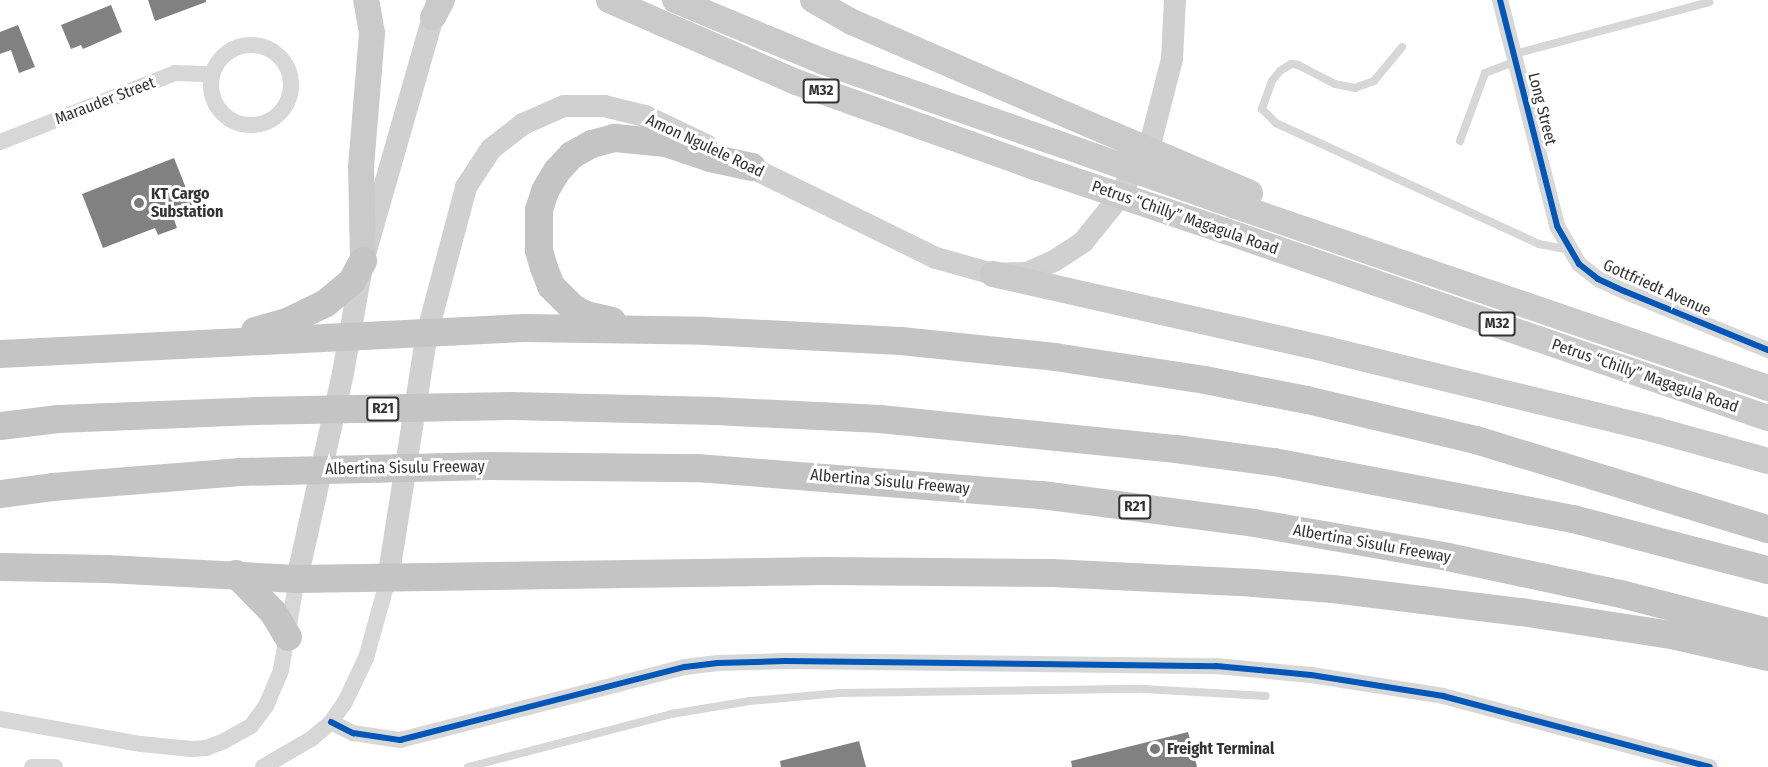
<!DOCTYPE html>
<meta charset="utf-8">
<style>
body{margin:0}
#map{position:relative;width:1768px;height:767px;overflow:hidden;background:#fff;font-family:"Fira Sans Condensed",sans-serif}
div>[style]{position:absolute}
.building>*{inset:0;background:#818181}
.lane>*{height:8px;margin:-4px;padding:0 4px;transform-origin:4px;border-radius:4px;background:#d7d7d7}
.street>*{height:16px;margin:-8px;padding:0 8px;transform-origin:8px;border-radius:8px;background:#d7d7d7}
.street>.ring{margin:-8px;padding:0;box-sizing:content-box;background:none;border:16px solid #d7d7d7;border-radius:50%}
.secondary>*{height:22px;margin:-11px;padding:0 11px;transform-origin:11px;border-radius:11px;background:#d0d0d0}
.primary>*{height:26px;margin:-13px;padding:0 13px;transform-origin:13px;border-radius:13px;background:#cacaca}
.highway>*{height:28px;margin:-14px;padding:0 14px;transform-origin:14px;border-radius:14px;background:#c4c4c4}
.primary-bridge>*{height:26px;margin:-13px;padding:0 13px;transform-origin:13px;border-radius:13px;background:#cacaca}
.highway-bridge>*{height:28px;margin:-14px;padding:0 14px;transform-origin:14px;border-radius:14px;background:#c4c4c4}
.cycleway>*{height:6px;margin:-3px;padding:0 3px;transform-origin:3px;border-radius:3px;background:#0057b8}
.dots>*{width:16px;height:16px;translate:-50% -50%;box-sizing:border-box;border:3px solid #fff;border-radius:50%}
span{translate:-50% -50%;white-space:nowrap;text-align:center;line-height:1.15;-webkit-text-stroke:6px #fff;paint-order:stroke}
.shield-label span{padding:2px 4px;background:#fff;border:2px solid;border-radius:4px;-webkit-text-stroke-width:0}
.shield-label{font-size:15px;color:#333;font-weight:700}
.street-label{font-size:16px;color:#333}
.poi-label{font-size:16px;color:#333;font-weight:700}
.left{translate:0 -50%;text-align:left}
</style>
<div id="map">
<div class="building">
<div style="clip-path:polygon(148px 0,206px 0,206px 2px,155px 21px)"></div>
<div style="clip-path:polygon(111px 5px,122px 32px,83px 49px,81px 45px,71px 49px,61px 25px)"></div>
<div style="clip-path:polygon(18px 25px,35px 67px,19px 73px,11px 50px,0 54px,0 32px)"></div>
<div style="clip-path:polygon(174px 158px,195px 211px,174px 219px,177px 228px,158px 235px,155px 228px,103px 248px,82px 194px)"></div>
<div style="clip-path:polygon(1188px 732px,1197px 767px,1072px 767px,1071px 761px)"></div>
<div style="clip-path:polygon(859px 741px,866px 767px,781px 767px,780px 761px)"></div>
</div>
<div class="lane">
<div style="left:1402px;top:47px;width:44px;rotate:129.5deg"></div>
<div style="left:1374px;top:81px;width:20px;rotate:160deg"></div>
<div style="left:1355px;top:88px;width:20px;rotate:-169deg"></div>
<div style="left:1335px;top:84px;width:42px;rotate:-152.8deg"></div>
<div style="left:1298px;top:65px;width:7px;rotate:-172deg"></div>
<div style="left:1291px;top:64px;width:13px;rotate:148deg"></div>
<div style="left:1280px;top:71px;width:13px;rotate:129deg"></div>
<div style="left:1272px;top:81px;width:30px;rotate:110deg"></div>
<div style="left:1262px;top:109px;width:20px;rotate:45deg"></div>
<div style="left:1276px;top:123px;width:289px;rotate:24.7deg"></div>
<div style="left:1539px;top:244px;width:32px;rotate:11deg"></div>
<div style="left:1514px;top:54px;width:202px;rotate:-14.9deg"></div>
<div style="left:1460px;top:141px;width:72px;rotate:-69.8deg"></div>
<div style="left:1485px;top:73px;width:33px;rotate:-21deg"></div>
<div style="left:468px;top:767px;width:210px;rotate:-14.6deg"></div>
<div style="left:671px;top:714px;width:80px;rotate:-9.3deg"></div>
<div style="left:750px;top:701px;width:90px;rotate:-5.1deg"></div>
<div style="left:840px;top:693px;width:304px;rotate:-0.8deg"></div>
<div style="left:1144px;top:689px;width:122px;rotate:3.3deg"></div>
</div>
<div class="street">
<div style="left:1500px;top:0;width:233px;rotate:75.8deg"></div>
<div style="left:1557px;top:226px;width:44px;rotate:59.9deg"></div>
<div style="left:1579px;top:264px;width:24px;rotate:38deg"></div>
<div style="left:1598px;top:279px;width:29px;rotate:25deg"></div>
<div style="left:1624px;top:291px;width:156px;rotate:22.3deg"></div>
<div class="ring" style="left:211px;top:45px;width:64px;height:64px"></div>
<div style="left:0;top:142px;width:188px;rotate:-21.5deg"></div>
<div style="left:175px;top:73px;width:37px;rotate:2deg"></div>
<div style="left:0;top:719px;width:143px;rotate:10.1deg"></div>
<div style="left:141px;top:744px;width:51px;rotate:5.6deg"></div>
<div style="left:192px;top:749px;width:14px;rotate:-4deg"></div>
<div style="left:206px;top:748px;width:19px;rotate:-21deg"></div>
<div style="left:224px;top:741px;width:31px;rotate:-29deg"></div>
<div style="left:251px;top:726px;width:25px;rotate:-53deg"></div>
<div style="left:266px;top:706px;width:39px;rotate:-67deg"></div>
<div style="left:281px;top:670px;width:92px;rotate:-80deg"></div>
<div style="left:331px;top:722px;width:25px;rotate:27deg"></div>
<div style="left:353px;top:733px;width:48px;rotate:8.5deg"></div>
<div style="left:400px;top:740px;width:294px;rotate:-14.4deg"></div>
<div style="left:685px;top:667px;width:33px;rotate:-7deg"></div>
<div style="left:718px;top:663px;width:67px;rotate:-1.7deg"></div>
<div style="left:785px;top:661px;width:431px;rotate:0.7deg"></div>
<div style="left:1216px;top:666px;width:95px;rotate:5.4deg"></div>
<div style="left:1311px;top:675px;width:134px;rotate:9deg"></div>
<div style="left:1443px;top:696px;width:276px;rotate:14.9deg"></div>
<div style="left:32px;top:767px;width:23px"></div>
<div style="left:263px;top:767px;width:56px;rotate:-30.3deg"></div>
<div style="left:311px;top:739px;width:26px;rotate:-40deg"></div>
<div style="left:331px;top:722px;width:24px;rotate:-55deg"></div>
<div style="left:345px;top:702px;width:49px;rotate:-64.5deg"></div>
<div style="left:366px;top:658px;width:82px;rotate:-74.4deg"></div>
</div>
<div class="secondary">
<div style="left:738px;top:161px;width:220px;rotate:26.1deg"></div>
<div style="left:936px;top:258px;width:59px;rotate:15.7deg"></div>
<div style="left:993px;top:274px;width:34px;rotate:-2deg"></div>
<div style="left:1027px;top:273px;width:30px;rotate:-24deg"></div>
<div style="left:1054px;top:261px;width:35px;rotate:-33deg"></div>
<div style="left:1083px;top:242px;width:54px;rotate:-51deg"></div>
<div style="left:1117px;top:200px;width:72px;rotate:-60.9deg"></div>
<div style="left:1152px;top:137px;width:81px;rotate:-75.6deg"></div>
<div style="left:1172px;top:59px;width:59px;rotate:-87.1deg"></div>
<div style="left:297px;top:579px;width:211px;rotate:-77.4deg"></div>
<div style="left:343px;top:373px;width:114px;rotate:-79.9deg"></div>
<div style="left:363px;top:261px;width:272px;rotate:-74deg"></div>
<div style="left:388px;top:579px;width:248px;rotate:-81deg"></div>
<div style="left:427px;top:334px;width:152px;rotate:-75.1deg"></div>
<div style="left:466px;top:187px;width:45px;rotate:-56.7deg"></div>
<div style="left:491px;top:149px;width:41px;rotate:-38deg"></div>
<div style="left:523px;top:124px;width:45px;rotate:-23.7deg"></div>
<div style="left:564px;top:106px;width:40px"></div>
<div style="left:604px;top:106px;width:42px;rotate:13.7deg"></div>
<div style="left:645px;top:116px;width:68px;rotate:25.4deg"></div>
</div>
<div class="primary">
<div style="left:609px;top:0;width:204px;rotate:23.7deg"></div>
<div style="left:796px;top:82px;width:257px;rotate:19.6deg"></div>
<div style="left:675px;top:0;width:161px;rotate:22.6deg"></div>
<div style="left:824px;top:62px;width:240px;rotate:19.2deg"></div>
<div style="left:813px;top:0;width:45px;rotate:29.4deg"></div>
<div style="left:852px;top:22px;width:234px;rotate:23.4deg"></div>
<div style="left:433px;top:17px;width:19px;rotate:-62deg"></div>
<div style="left:1236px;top:206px;width:562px;rotate:18.89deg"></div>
<div style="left:1225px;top:231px;width:574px;rotate:19deg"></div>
<div style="left:363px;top:260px;width:93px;rotate:-91.2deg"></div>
<div style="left:361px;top:167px;width:134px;rotate:-85.3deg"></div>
<div style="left:372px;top:33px;width:34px;rotate:-100deg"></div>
<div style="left:993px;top:274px;width:344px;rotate:12.7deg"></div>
<div style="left:1329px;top:350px;width:337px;rotate:13.7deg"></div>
<div style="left:1656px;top:430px;width:116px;rotate:15.5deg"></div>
</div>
<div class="highway">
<div style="left:612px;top:321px;width:27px;rotate:-167deg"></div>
<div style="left:586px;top:315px;width:15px;rotate:-152deg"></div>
<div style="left:573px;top:308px;width:31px;rotate:-135deg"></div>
<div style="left:551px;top:286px;width:19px;rotate:-111deg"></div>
<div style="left:544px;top:268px;width:19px;rotate:-106deg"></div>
<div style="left:539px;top:250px;width:40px;rotate:-90deg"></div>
<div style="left:539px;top:210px;width:20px;rotate:-72deg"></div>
<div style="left:545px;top:191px;width:23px;rotate:-59deg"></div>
<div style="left:557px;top:171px;width:22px;rotate:-47deg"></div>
<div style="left:572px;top:155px;width:23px;rotate:-29deg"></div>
<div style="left:592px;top:144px;width:24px;rotate:-15deg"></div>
<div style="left:615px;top:138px;width:51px;rotate:5.6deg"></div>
<div style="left:666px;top:143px;width:46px;rotate:18.8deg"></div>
<div style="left:710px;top:158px;width:43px;rotate:12.1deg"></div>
<div style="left:255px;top:331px;width:35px;rotate:-16deg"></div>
<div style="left:289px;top:321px;width:41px;rotate:-25.9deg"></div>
<div style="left:326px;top:303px;width:34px;rotate:-40deg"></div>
<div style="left:352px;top:281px;width:23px;rotate:-61deg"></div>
<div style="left:0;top:354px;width:525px;rotate:-2.84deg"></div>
<div style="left:524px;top:328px;width:181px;rotate:0.9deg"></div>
<div style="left:705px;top:331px;width:196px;rotate:2.9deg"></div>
<div style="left:901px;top:341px;width:155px;rotate:5.9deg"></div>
<div style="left:1055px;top:357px;width:152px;rotate:8.7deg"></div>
<div style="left:1205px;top:380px;width:104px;rotate:11.1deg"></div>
<div style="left:1307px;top:400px;width:174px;rotate:13.3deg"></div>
<div style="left:1476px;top:440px;width:305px;rotate:17deg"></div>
<div style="left:512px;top:406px;width:203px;rotate:1.4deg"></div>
<div style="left:715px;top:411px;width:165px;rotate:2.8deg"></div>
<div style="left:880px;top:419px;width:298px;rotate:5.8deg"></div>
<div style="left:1176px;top:449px;width:99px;rotate:7.6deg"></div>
<div style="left:1274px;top:462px;width:304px;rotate:10.8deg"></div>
<div style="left:1573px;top:519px;width:202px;rotate:14.7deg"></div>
<div style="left:0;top:426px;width:59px;rotate:-6.8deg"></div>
<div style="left:59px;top:419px;width:196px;rotate:-2.3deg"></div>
<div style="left:490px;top:466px;width:207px;rotate:0.6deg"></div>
<div style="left:697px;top:468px;width:346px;rotate:4.5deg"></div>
<div style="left:1042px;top:495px;width:214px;rotate:7.5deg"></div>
<div style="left:1254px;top:523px;width:197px;rotate:9.9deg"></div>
<div style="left:1448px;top:557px;width:177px;rotate:12.1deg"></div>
<div style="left:1621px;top:594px;width:152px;rotate:14.5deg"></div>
<div style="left:0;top:494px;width:53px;rotate:-7.5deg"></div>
<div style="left:53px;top:487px;width:188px;rotate:-4.6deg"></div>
<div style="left:0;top:567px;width:107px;rotate:1.1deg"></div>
<div style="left:107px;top:569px;width:190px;rotate:3deg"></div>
<div style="left:297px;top:579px;width:527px;rotate:-0.87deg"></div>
<div style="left:824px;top:571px;width:228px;rotate:0.5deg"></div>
<div style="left:1052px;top:573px;width:202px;rotate:2.8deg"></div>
<div style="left:1254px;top:583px;width:79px;rotate:4.3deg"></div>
<div style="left:1333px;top:589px;width:189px;rotate:7deg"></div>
<div style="left:1521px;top:612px;width:153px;rotate:8.7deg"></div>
<div style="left:1672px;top:635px;width:98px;rotate:12.9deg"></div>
<div style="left:236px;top:574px;width:53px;rotate:45.8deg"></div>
<div style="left:273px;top:612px;width:29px;rotate:59deg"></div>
</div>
<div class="primary-bridge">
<div style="left:1067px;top:115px;width:199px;rotate:23.1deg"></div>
<div style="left:1051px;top:141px;width:196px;rotate:19.4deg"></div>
<div style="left:1038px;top:168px;width:197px;rotate:18.6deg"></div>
</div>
<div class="highway-bridge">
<div style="left:255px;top:411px;width:257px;rotate:-1.1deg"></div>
<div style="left:240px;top:472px;width:250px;rotate:-1.4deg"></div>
</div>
<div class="cycleway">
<div style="left:1500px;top:0;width:233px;rotate:75.8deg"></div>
<div style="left:1557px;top:226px;width:44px;rotate:59.9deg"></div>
<div style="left:1579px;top:264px;width:24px;rotate:38deg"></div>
<div style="left:1598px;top:279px;width:29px;rotate:25deg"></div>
<div style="left:1624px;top:291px;width:156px;rotate:22.3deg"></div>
<div style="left:331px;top:722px;width:25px;rotate:27deg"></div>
<div style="left:353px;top:733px;width:48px;rotate:8.5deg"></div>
<div style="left:400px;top:740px;width:294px;rotate:-14.4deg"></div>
<div style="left:685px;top:667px;width:33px;rotate:-7deg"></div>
<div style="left:718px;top:663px;width:67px;rotate:-1.7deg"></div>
<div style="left:785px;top:661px;width:431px;rotate:0.7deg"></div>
<div style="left:1216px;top:666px;width:95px;rotate:5.4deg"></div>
<div style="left:1311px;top:675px;width:134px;rotate:9deg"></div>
<div style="left:1443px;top:696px;width:276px;rotate:14.9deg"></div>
</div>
<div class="dots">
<div style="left:139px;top:203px;background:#7a7a7a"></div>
<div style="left:1155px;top:749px;background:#7a7a7a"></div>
</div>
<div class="shield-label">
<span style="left:821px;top:91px">M32</span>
<span style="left:1497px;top:324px">M32</span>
<span style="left:383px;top:409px">R21</span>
<span style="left:1135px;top:507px">R21</span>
</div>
<div class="street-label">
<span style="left:105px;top:101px;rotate:-21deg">Marauder Street</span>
<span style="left:1542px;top:109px;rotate:76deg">Long Street</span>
<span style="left:705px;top:146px;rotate:25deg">Amon Ngulele Road</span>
<span style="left:1185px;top:218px;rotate:19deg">Petrus “Chilly” Magagula Road</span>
<span style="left:1657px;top:288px;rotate:24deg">Gottfriedt Avenue</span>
<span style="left:1645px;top:376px;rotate:19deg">Petrus “Chilly” Magagula Road</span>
<span style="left:405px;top:468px;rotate:-1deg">Albertina Sisulu Freeway</span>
<span style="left:890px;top:482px;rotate:5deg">Albertina Sisulu Freeway</span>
<span style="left:1372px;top:544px;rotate:10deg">Albertina Sisulu Freeway</span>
</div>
<div class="poi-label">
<span class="left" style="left:151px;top:203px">KT Cargo<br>Substation</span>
<span class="left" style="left:1167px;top:749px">Freight Terminal</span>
</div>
</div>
